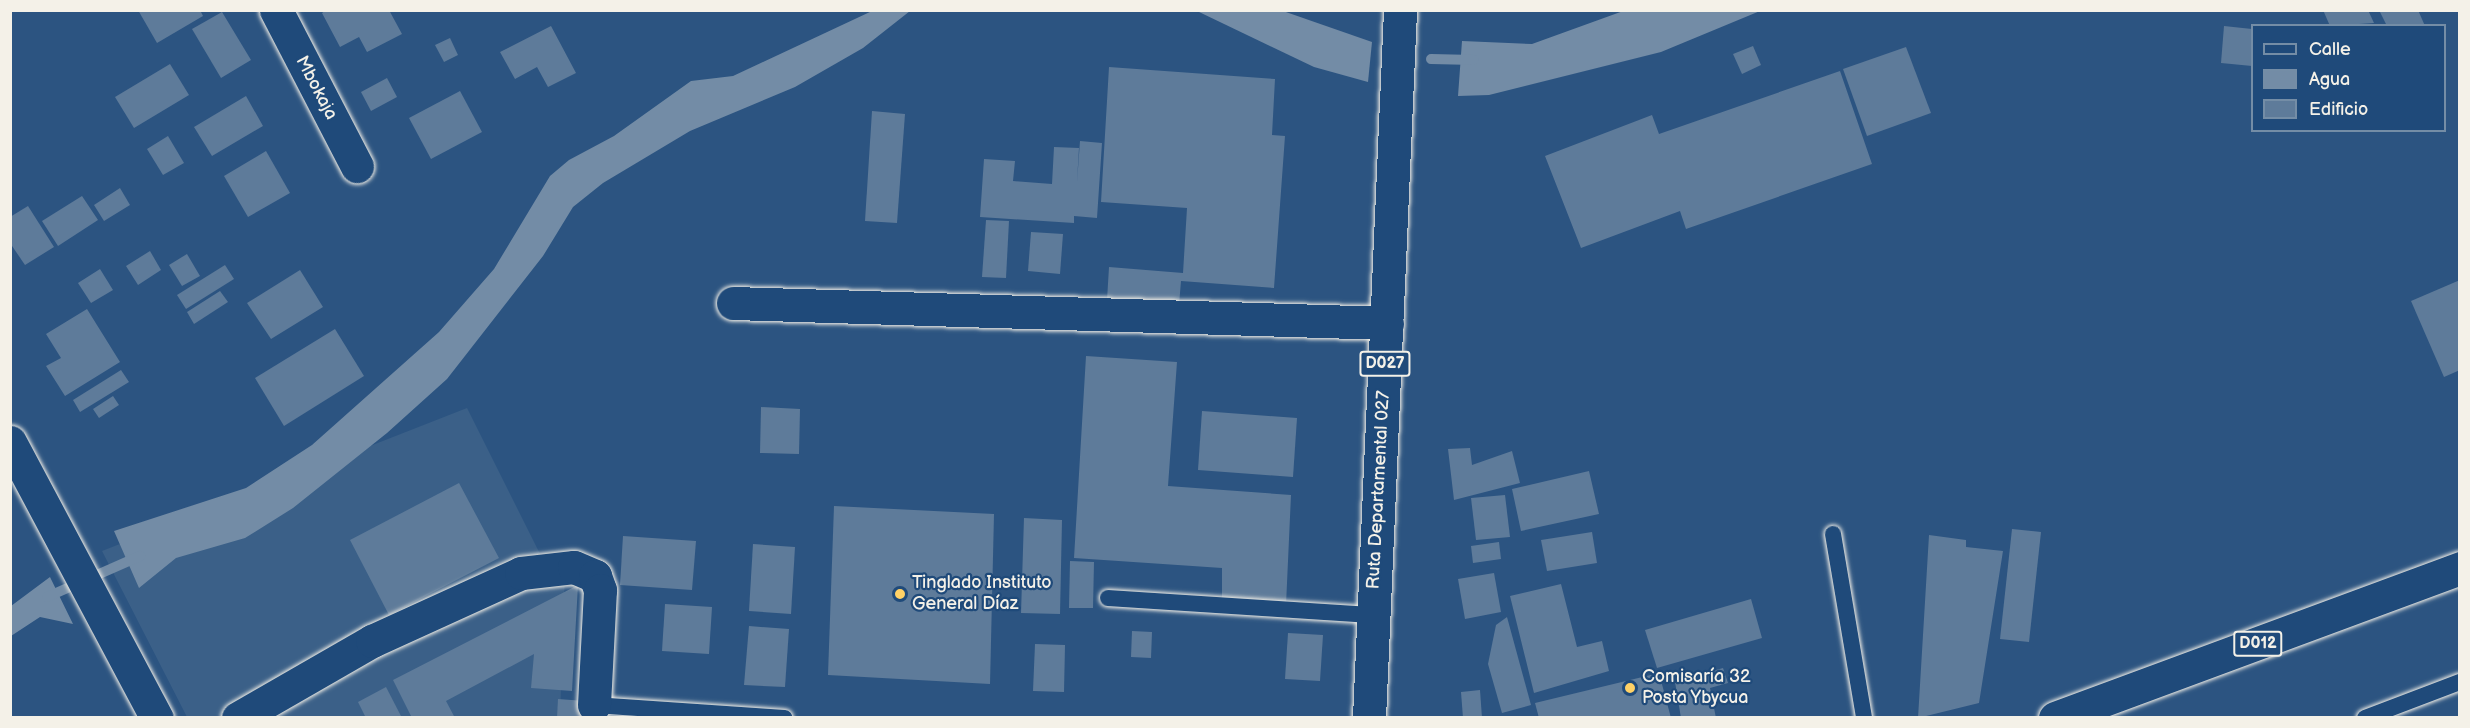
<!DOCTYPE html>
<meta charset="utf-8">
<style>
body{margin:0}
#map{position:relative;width:2470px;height:728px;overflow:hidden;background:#2c5481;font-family:"Balsamiq Sans",sans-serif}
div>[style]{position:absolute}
.built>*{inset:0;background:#3b6088}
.water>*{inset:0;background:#738ca6}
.stream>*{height:10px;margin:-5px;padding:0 5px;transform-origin:5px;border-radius:5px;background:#738ca6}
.building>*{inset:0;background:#5e7b9a}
.roads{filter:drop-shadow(0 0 2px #f4f1e8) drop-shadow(0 0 2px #f4f1e8)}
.service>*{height:16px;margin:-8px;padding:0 8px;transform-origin:8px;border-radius:8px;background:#1f4a7a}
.minor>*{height:33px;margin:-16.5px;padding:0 16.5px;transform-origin:16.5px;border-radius:16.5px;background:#1f4a7a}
.primary>*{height:33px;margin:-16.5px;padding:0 16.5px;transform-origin:16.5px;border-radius:16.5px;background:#1f4a7a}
.dots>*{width:16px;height:16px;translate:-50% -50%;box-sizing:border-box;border:3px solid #1f4a7a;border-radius:50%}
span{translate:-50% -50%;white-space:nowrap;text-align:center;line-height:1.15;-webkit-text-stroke:4.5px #1f4a7a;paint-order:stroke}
.shield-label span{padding:2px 4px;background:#1f4a7a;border:2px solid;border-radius:4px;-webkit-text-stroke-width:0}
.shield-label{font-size:16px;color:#f4f1e8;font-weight:700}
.street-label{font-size:18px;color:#f4f1e8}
.poi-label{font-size:18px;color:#f4f1e8}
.left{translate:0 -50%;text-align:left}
.frame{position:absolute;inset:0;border:12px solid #f4f1e8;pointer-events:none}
.legend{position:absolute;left:2251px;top:24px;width:195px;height:108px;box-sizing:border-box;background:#1f4a7a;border:2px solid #748da6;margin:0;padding:8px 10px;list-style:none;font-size:18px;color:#f4f1e8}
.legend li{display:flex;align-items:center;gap:12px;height:30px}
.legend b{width:30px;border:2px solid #748da6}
</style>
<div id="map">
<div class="built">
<div style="clip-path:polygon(467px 408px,545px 564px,565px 574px,560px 717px,187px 717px,102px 551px)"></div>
</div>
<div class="water">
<div style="clip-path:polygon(1626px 10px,1760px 11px,1661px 52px,1489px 95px,1458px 96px,1462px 41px,1532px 44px)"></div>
<div style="clip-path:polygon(872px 11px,910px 11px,863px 48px,795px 87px,690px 131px,603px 183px,573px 207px,543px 256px,447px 379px,387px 433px,293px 508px,245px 538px,176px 558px,139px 588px,114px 531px,246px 488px,312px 445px,439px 332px,494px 269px,550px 176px,569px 160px,614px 136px,691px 81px,733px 76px)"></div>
<div style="clip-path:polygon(1197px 11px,1283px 11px,1372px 42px,1368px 82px,1314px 67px)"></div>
<div style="clip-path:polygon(50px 577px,73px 624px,40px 617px,11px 636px,11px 606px)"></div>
</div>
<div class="stream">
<div style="left:1431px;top:59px;width:43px;rotate:1.3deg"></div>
<div style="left:47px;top:597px;width:102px;rotate:-23.8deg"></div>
</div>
<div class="building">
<div style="clip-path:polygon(138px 10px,200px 10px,203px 16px,157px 43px)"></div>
<div style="clip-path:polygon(326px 10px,389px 10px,402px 34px,367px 52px,359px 37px,340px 47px,322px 13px)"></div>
<div style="clip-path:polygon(2323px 10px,2368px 10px,2374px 23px,2330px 26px)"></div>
<div style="clip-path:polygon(2379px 10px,2418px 10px,2425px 26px,2387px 26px)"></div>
<div style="clip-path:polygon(222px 12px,251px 60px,221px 78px,192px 29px)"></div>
<div style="clip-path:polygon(551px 26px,576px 73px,548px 87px,537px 67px,515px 79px,500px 52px)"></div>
<div style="clip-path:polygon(2224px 26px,2252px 29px,2252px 66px,2221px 63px)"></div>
<div style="clip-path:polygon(450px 38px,458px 55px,444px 62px,435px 45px)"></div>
<div style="clip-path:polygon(1753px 46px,1761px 65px,1742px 74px,1733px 54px)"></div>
<div style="clip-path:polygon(1906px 47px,1931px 113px,1867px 136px,1843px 69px)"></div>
<div style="clip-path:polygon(170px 64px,189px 95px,134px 128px,115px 97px)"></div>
<div style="clip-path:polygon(1109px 67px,1275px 79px,1272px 135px,1285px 136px,1274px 288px,1181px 281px,1179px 305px,1107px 300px,1109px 267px,1183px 273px,1187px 208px,1101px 202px)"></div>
<div style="clip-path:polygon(1840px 71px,1872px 164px,1686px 229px,1680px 211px,1581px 248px,1545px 156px,1652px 115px,1659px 134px)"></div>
<div style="clip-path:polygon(387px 78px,397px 97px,371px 111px,361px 92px)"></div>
<div style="clip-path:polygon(460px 91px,482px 132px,431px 159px,409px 118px)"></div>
<div style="clip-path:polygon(246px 96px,263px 126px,212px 156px,194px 127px)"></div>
<div style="clip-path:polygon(872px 111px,905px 114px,897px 223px,865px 221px)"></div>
<div style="clip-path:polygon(168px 136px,184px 163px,163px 175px,147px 149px)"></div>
<div style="clip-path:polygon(1080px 141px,1102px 143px,1097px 218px,1074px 216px,1074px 223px,980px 217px,984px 159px,1015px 161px,1013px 181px,1052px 184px,1054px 147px,1079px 148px,1077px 182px)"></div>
<div style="clip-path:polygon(266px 151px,290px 193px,248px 217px,224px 176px)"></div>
<div style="clip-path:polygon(120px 188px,130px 205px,104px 221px,94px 205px)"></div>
<div style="clip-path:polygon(82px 196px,98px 220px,58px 246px,42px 221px)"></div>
<div style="clip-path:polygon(28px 206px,54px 247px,25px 265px,10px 243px,10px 217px)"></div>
<div style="clip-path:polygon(986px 220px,1009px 221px,1006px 278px,982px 277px)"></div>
<div style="clip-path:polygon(1031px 232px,1063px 234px,1060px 274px,1028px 271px)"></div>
<div style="clip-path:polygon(150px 251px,161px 270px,138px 285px,126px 266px)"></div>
<div style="clip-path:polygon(187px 254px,200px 276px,182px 286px,169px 265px)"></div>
<div style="clip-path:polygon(225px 265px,234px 279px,186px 309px,177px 295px)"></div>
<div style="clip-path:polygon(100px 269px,113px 290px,91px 303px,78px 283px)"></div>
<div style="clip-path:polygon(300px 270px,323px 307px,271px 339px,247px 303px)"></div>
<div style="clip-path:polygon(2460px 280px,2460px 370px,2444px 377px,2411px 301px)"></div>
<div style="clip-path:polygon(220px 291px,228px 302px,194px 324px,187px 312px)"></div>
<div style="clip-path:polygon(87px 309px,120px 362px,65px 396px,46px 366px,61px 358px,46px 334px)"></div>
<div style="clip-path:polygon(335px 329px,364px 376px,284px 426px,255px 378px)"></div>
<div style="clip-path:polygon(1086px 356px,1177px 362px,1168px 486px,1291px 495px,1286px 605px,1222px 601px,1222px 568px,1074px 558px)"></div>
<div style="clip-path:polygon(121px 370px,129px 382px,80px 412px,73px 400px)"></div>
<div style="clip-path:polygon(113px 396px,119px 405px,99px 418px,93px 409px)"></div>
<div style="clip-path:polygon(761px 407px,800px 409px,799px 454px,760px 453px)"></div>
<div style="clip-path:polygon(1202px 411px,1297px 418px,1293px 477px,1198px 470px)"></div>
<div style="clip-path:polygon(1470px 448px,1472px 465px,1512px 451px,1520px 483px,1454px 500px,1448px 449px)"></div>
<div style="clip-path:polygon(1589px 471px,1599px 514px,1521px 531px,1512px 489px)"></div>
<div style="clip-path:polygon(459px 483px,499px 558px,389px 615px,350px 540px)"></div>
<div style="clip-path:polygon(1505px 495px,1510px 537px,1476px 540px,1471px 498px)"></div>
<div style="clip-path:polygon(834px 506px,994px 514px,990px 684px,828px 675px)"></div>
<div style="clip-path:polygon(1024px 518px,1062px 520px,1060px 614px,1021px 613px)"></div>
<div style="clip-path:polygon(2012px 529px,2041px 532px,2029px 642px,2000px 639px)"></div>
<div style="clip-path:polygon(1592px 532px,1597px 563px,1547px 571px,1541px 540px)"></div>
<div style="clip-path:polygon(1929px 535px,1966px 540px,1966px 547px,2003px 551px,1979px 703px,1918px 718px)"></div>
<div style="clip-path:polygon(623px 536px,696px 541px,692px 590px,620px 585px)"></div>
<div style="clip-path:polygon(1499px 542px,1501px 559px,1473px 563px,1471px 546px)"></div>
<div style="clip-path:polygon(753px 544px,795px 547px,791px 614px,749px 611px)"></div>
<div style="clip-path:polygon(1070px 561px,1094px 562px,1093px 608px,1069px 608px)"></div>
<div style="clip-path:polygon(1494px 573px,1501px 612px,1465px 619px,1458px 579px)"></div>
<div style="clip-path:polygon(1561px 584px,1577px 647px,1602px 641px,1609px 671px,1534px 693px,1510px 596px)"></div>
<div style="clip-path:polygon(578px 585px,572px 691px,531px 688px,534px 654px,446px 701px,455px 718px,412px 718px,393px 680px)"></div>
<div style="clip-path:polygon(1751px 599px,1762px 638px,1657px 668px,1645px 630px)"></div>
<div style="clip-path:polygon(665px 604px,712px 607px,709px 654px,662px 651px)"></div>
<div style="clip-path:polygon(1507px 617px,1531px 705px,1502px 713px,1488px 664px,1496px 625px)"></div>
<div style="clip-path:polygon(749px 626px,789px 629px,785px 687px,744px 685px)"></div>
<div style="clip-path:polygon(1132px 631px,1152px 632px,1151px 658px,1131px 657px)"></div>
<div style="clip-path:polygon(1288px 633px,1323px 635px,1320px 681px,1285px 679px)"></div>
<div style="clip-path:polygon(1035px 644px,1065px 645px,1064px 692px,1033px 691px)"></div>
<div style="clip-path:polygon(1723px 668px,1728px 683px,1710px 688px,1716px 718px,1681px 718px,1675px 682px)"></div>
<div style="clip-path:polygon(1659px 673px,1671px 718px,1539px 718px,1535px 703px)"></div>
<div style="clip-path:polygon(386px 687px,402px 718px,366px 718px,358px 702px)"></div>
<div style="clip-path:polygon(1480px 690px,1482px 718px,1463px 718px,1461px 692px)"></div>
<div style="clip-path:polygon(558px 699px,585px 701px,584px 718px,557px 718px)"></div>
</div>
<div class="roads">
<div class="service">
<div style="left:1833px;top:534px;width:187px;rotate:80.4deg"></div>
<div style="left:1108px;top:598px;width:267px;rotate:3.7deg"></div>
<div style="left:593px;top:711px;width:6px;rotate:-81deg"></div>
<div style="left:594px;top:705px;width:191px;rotate:3.9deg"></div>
<div style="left:2365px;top:718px;width:102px;rotate:-20.8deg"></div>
</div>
<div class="minor">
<div style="left:276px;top:10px;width:176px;rotate:62.6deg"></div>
<div style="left:733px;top:303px;width:654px;rotate:1.75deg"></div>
<div style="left:10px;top:442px;width:313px;rotate:62deg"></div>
<div style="left:238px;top:718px;width:155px;rotate:-29.9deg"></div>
<div style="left:372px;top:641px;width:164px;rotate:-24.5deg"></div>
<div style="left:521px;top:573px;width:53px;rotate:-6.5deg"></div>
<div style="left:574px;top:567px;width:23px;rotate:23deg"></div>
<div style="left:595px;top:576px;width:15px;rotate:70deg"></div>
<div style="left:600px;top:590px;width:115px;rotate:93deg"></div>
</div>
<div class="primary">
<div style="left:1369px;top:718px;width:709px;rotate:-87.49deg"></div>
<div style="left:2055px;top:718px;width:432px;rotate:-20.3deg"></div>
</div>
</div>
<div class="dots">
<div style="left:900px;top:594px;background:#ffd166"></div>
<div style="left:1630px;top:688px;background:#ffd166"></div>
</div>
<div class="shield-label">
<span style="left:1385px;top:364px">D027</span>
<span style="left:2258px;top:644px">D012</span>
</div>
<div class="street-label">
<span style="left:316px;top:88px;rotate:62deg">Mbokaja</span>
<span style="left:1379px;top:490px;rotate:-87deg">Ruta Departamental 027</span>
</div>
<div class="poi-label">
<span class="left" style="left:912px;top:594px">Tinglado Instituto<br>General Díaz</span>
<span class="left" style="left:1642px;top:688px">Comisaría 32<br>Posta Ybycua</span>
</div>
<div class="frame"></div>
<ul class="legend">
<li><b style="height:8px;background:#1f4a7a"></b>Calle</li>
<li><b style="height:16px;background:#738ca6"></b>Agua</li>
<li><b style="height:16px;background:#5e7b9a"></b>Edificio</li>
</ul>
</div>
